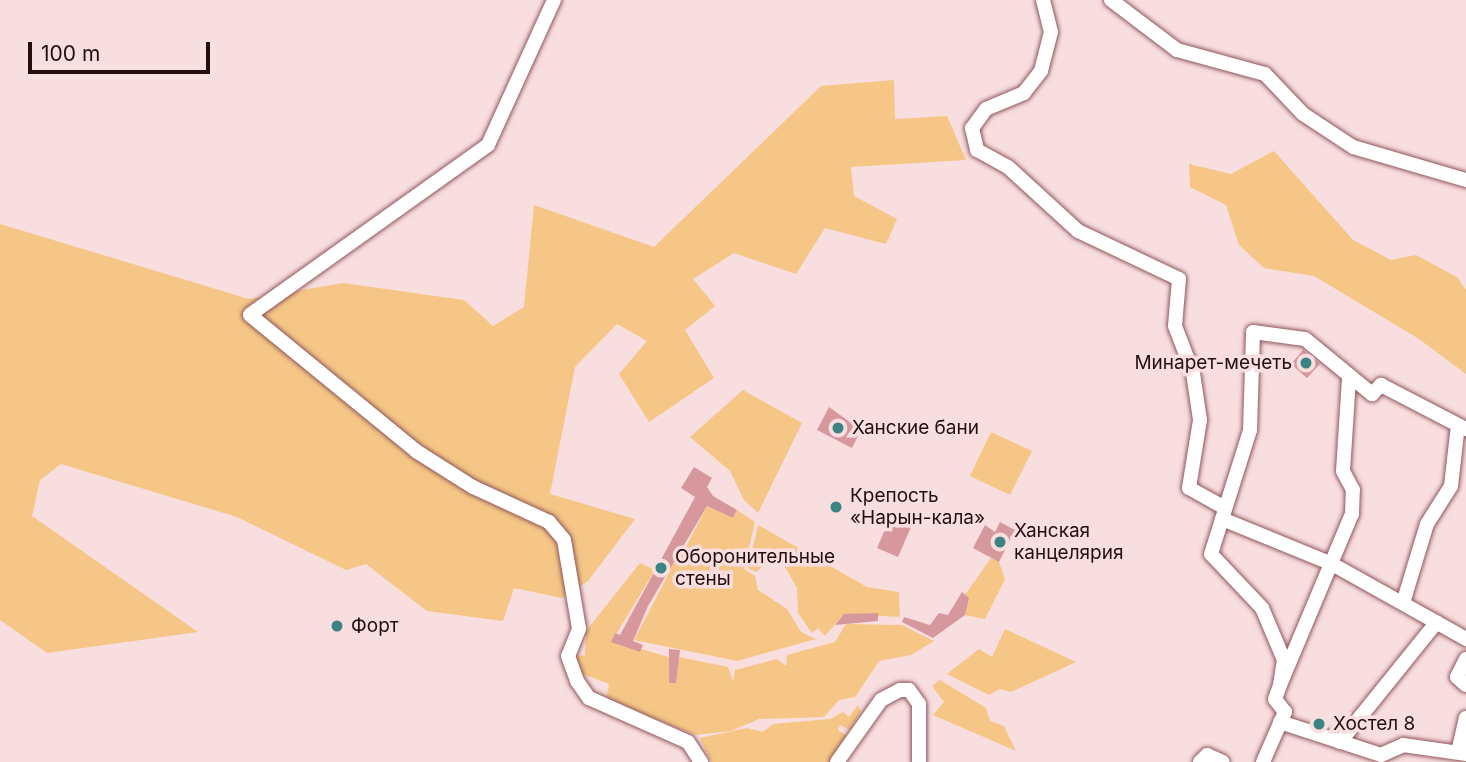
<!DOCTYPE html>
<meta charset="utf-8">
<style>
body{margin:0}
#map{position:relative;width:1466px;height:762px;overflow:hidden;background:#f9dedf;font-family:Inter,sans-serif}
div>[style]{position:absolute}
.green>*{inset:0;background:#f5c685}
.building>*{inset:0;background:#d7989d}
.roads{filter:drop-shadow(0 0 2px #8f565b) drop-shadow(0 0 2px #8f565b)}
.minor>*{height:14px;margin:-7px;padding:0 7px;transform-origin:7px;border-radius:7px;background:#fff}
.dots>*{width:19px;height:19px;translate:-50% -50%;box-sizing:border-box;border:4px solid #f9dedf;border-radius:50%}
span{translate:-50% -50%;white-space:nowrap;text-align:center;line-height:1.15;-webkit-text-stroke:7px #f9dedf;paint-order:stroke}
.poi-label{font-size:19px;color:#240e10}
.right{translate:-100% -50%;text-align:right}
.left{translate:0 -50%;text-align:left}
.scale{position:absolute;left:28px;top:42px;width:182px;height:32px;box-sizing:border-box;border:4px solid #240e10;border-top:0;padding-left:9px;font-size:21px;line-height:24px;white-space:nowrap;color:#240e10;-webkit-text-stroke:5px #f9dedf;paint-order:stroke}
</style>
<div id="map">
<div class="green">
<div style="clip-path:polygon(894px 80px,895px 119px,947px 116px,966px 160px,851px 167px,854px 196px,897px 219px,886px 244px,825px 228px,796px 274px,734px 253px,693px 279px,715px 306px,685px 330px,714px 378px,649px 422px,619px 374px,647px 341px,617px 324px,575px 367px,550px 494px,635px 519px,588px 581px,562px 598px,514px 588px,503px 621px,427px 611px,366px 564px,346px 570px,237px 517px,61px 464px,40px 480px,32px 516px,198px 632px,47px 653px,0 620px,0 224px,249px 299px,343px 283px,464px 300px,493px 326px,524px 307px,534px 205px,654px 247px,821px 86px)"></div>
<div style="clip-path:polygon(1274px 151px,1353px 240px,1391px 260px,1416px 255px,1457px 277px,1466px 290px,1466px 374px,1419px 339px,1314px 276px,1264px 268px,1239px 245px,1226px 205px,1190px 187px,1189px 164px,1231px 174px)"></div>
<div style="clip-path:polygon(743px 390px,802px 423px,758px 513px,744px 500px,730px 471px,690px 437px)"></div>
<div style="clip-path:polygon(991px 432px,1032px 451px,1010px 495px,970px 476px)"></div>
<div style="clip-path:polygon(707px 506px,733px 518px,737px 510px,755px 522px,744px 569px,755px 576px,758px 590px,787px 609px,801px 632px,816px 639px,737px 661px,634px 640px,667px 577px,662px 573px,684px 551px)"></div>
<div style="clip-path:polygon(758px 525px,867px 587px,899px 592px,900px 617px,844px 614px,825px 636px,818px 628px,812px 633px,798px 613px,797px 588px,784px 565px,765px 564px,756px 572px,748px 568px)"></div>
<div style="clip-path:polygon(991px 558px,999px 562px,1005px 579px,985px 619px,965px 615px,965px 595px)"></div>
<div style="clip-path:polygon(640px 563px,655px 570px,612px 641px,669px 657px,674px 674px,679px 657px,728px 667px,733px 681px,735px 670px,777px 659px,786px 666px,787px 655px,835px 642px,846px 624px,902px 625px,934px 641px,911px 655px,879px 661px,855px 697px,839px 700px,824px 717px,759px 719px,731px 731px,695px 735px,606px 700px,609px 684px,580px 673px,576px 657px,585px 655px,586px 631px)"></div>
<div style="clip-path:polygon(1005px 629px,1076px 662px,1011px 692px,1000px 689px,989px 695px,947px 674px,979px 649px,992px 657px)"></div>
<div style="clip-path:polygon(940px 680px,986px 708px,990px 721px,1004px 726px,1016px 751px,933px 715px,944px 702px,932px 686px)"></div>
<div style="clip-path:polygon(858px 705px,861px 711px,850px 730px,840px 725px,838px 730px,847px 736px,832px 762px,711px 762px,700px 738px,747px 728px,763px 732px,773px 724px,830px 719px,843px 712px,849px 717px)"></div>
</div>
<div class="building">
<div style="clip-path:polygon(1303px 350px,1320px 364px,1307px 378px,1291px 364px)"></div>
<div style="clip-path:polygon(829px 407px,861px 430px,852px 448px,817px 430px)"></div>
<div style="clip-path:polygon(694px 467px,712px 478px,707px 487px,713px 496px,737px 510px,733px 518px,707px 506px,648px 606px,633px 641px,643px 645px,640px 652px,611px 642px,615px 633px,620px 635px,695px 497px,681px 488px)"></div>
<div style="clip-path:polygon(890px 518px,911px 527px,898px 557px,877px 548px)"></div>
<div style="clip-path:polygon(1000px 522px,1015px 530px,999px 562px,973px 548px,985px 525px,995px 532px)"></div>
<div style="clip-path:polygon(962px 592px,969px 598px,965px 615px,933px 638px,902px 622px,904px 617px,930px 625px,939px 613px,948px 615px)"></div>
<div style="clip-path:polygon(878px 613px,878px 621px,835px 625px,844px 614px)"></div>
<div style="clip-path:polygon(669px 649px,680px 650px,676px 683px,669px 683px)"></div>
</div>
<div class="roads">
<div class="minor">
<div style="left:554px;top:0;width:159px;rotate:114.5deg"></div>
<div style="left:488px;top:145px;width:292px;rotate:144.5deg"></div>
<div style="left:250px;top:315px;width:215px;rotate:39.3deg"></div>
<div style="left:416px;top:451px;width:67px;rotate:32.3deg"></div>
<div style="left:473px;top:487px;width:84px;rotate:24.7deg"></div>
<div style="left:549px;top:522px;width:23px;rotate:50deg"></div>
<div style="left:564px;top:540px;width:90px;rotate:80.4deg"></div>
<div style="left:579px;top:629px;width:29px;rotate:112deg"></div>
<div style="left:568px;top:656px;width:27px;rotate:70deg"></div>
<div style="left:577px;top:681px;width:21px;rotate:55deg"></div>
<div style="left:589px;top:698px;width:108px;rotate:24deg"></div>
<div style="left:688px;top:742px;width:24px;rotate:57deg"></div>
<div style="left:1043px;top:0;width:33px;rotate:76deg"></div>
<div style="left:1051px;top:32px;width:40px;rotate:104.4deg"></div>
<div style="left:1041px;top:71px;width:28px;rotate:128deg"></div>
<div style="left:1024px;top:93px;width:41px;rotate:157.2deg"></div>
<div style="left:986px;top:109px;width:24px;rotate:126deg"></div>
<div style="left:972px;top:128px;width:23px;rotate:77deg"></div>
<div style="left:977px;top:150px;width:35px;rotate:29deg"></div>
<div style="left:1008px;top:167px;width:95px;rotate:42.4deg"></div>
<div style="left:1078px;top:231px;width:112px;rotate:25.4deg"></div>
<div style="left:1179px;top:279px;width:47px;rotate:94.9deg"></div>
<div style="left:1175px;top:326px;width:50px;rotate:69deg"></div>
<div style="left:1193px;top:373px;width:48px;rotate:81.5deg"></div>
<div style="left:1200px;top:420px;width:69px;rotate:99.2deg"></div>
<div style="left:1189px;top:488px;width:41px;rotate:29.1deg"></div>
<div style="left:1111px;top:0;width:83px;rotate:37.1deg"></div>
<div style="left:1177px;top:50px;width:91px;rotate:15.3deg"></div>
<div style="left:1265px;top:74px;width:55px;rotate:46.5deg"></div>
<div style="left:1303px;top:114px;width:60px;rotate:33.4deg"></div>
<div style="left:1353px;top:147px;width:118px;rotate:16.3deg"></div>
<div style="left:1222px;top:519px;width:119px;rotate:22.2deg"></div>
<div style="left:1332px;top:564px;width:154px;rotate:29.2deg"></div>
<div style="left:1403px;top:603px;width:83px;rotate:-73.1deg"></div>
<div style="left:1427px;top:524px;width:45px;rotate:-57.7deg"></div>
<div style="left:1451px;top:486px;width:61px;rotate:-83.5deg"></div>
<div style="left:1466px;top:659px;width:20px;rotate:117deg"></div>
<div style="left:1457px;top:677px;width:12px;rotate:42deg"></div>
<div style="left:1280px;top:685px;width:25px;rotate:-81deg"></div>
<div style="left:1284px;top:660px;width:56px;rotate:-112.9deg"></div>
<div style="left:1262px;top:608px;width:74px;rotate:-133.4deg"></div>
<div style="left:1211px;top:554px;width:130px;rotate:-72.5deg"></div>
<div style="left:1250px;top:430px;width:98px;rotate:-88.2deg"></div>
<div style="left:1253px;top:332px;width:52px;rotate:7.7deg"></div>
<div style="left:1305px;top:339px;width:87px;rotate:39.4deg"></div>
<div style="left:1372px;top:394px;width:13px;rotate:-45deg"></div>
<div style="left:1381px;top:385px;width:96px;rotate:27.4deg"></div>
<div style="left:1280px;top:722px;width:106px;rotate:18.1deg"></div>
<div style="left:1381px;top:755px;width:24px;rotate:-24deg"></div>
<div style="left:1403px;top:745px;width:64px;rotate:8.1deg"></div>
<div style="left:1340px;top:742px;width:154px;rotate:-51.1deg"></div>
<div style="left:1458px;top:752px;width:35px;rotate:-77deg"></div>
<div style="left:837px;top:762px;width:76px;rotate:-54.6deg"></div>
<div style="left:881px;top:700px;width:21px;rotate:-28deg"></div>
<div style="left:900px;top:690px;width:9px"></div>
<div style="left:909px;top:690px;width:17px;rotate:54deg"></div>
<div style="left:919px;top:704px;width:58px;rotate:90deg"></div>
<div style="left:1200px;top:762px;width:10px;rotate:-45deg"></div>
<div style="left:1207px;top:755px;width:17px;rotate:24deg"></div>
<div style="left:1263px;top:762px;width:55px;rotate:-66.3deg"></div>
<div style="left:1285px;top:712px;width:16px;rotate:-128deg"></div>
<div style="left:1275px;top:699px;width:15px;rotate:-70deg"></div>
<div style="left:1280px;top:685px;width:186px;rotate:-67.2deg"></div>
<div style="left:1352px;top:514px;width:24px;rotate:-88deg"></div>
<div style="left:1353px;top:490px;width:21px;rotate:-118deg"></div>
<div style="left:1343px;top:471px;width:94px;rotate:-86.3deg"></div>
</div>
</div>
<div class="dots">
<div style="left:1306px;top:363px;background:#3b8483"></div>
<div style="left:838px;top:428px;background:#3b8483"></div>
<div style="left:836px;top:507px;background:#3b8483"></div>
<div style="left:1000px;top:542px;background:#3b8483"></div>
<div style="left:661px;top:568px;background:#3b8483"></div>
<div style="left:337px;top:626px;background:#3b8483"></div>
<div style="left:1319px;top:724px;background:#3b8483"></div>
</div>
<div class="poi-label">
<span class="right" style="left:1292px;top:363px">Минарет-мечеть</span>
<span class="left" style="left:852px;top:428px">Ханские бани</span>
<span class="left" style="left:850px;top:507px">Крепость<br>«Нарын-кала»</span>
<span class="left" style="left:1014px;top:542px">Ханская<br>канцелярия</span>
<span class="left" style="left:675px;top:568px">Оборонительные<br>стены</span>
<span class="left" style="left:351px;top:626px">Форт</span>
<span class="left" style="left:1333px;top:724px">Хостел 8</span>
</div>
<div class="scale">100 m</div>
</div>
